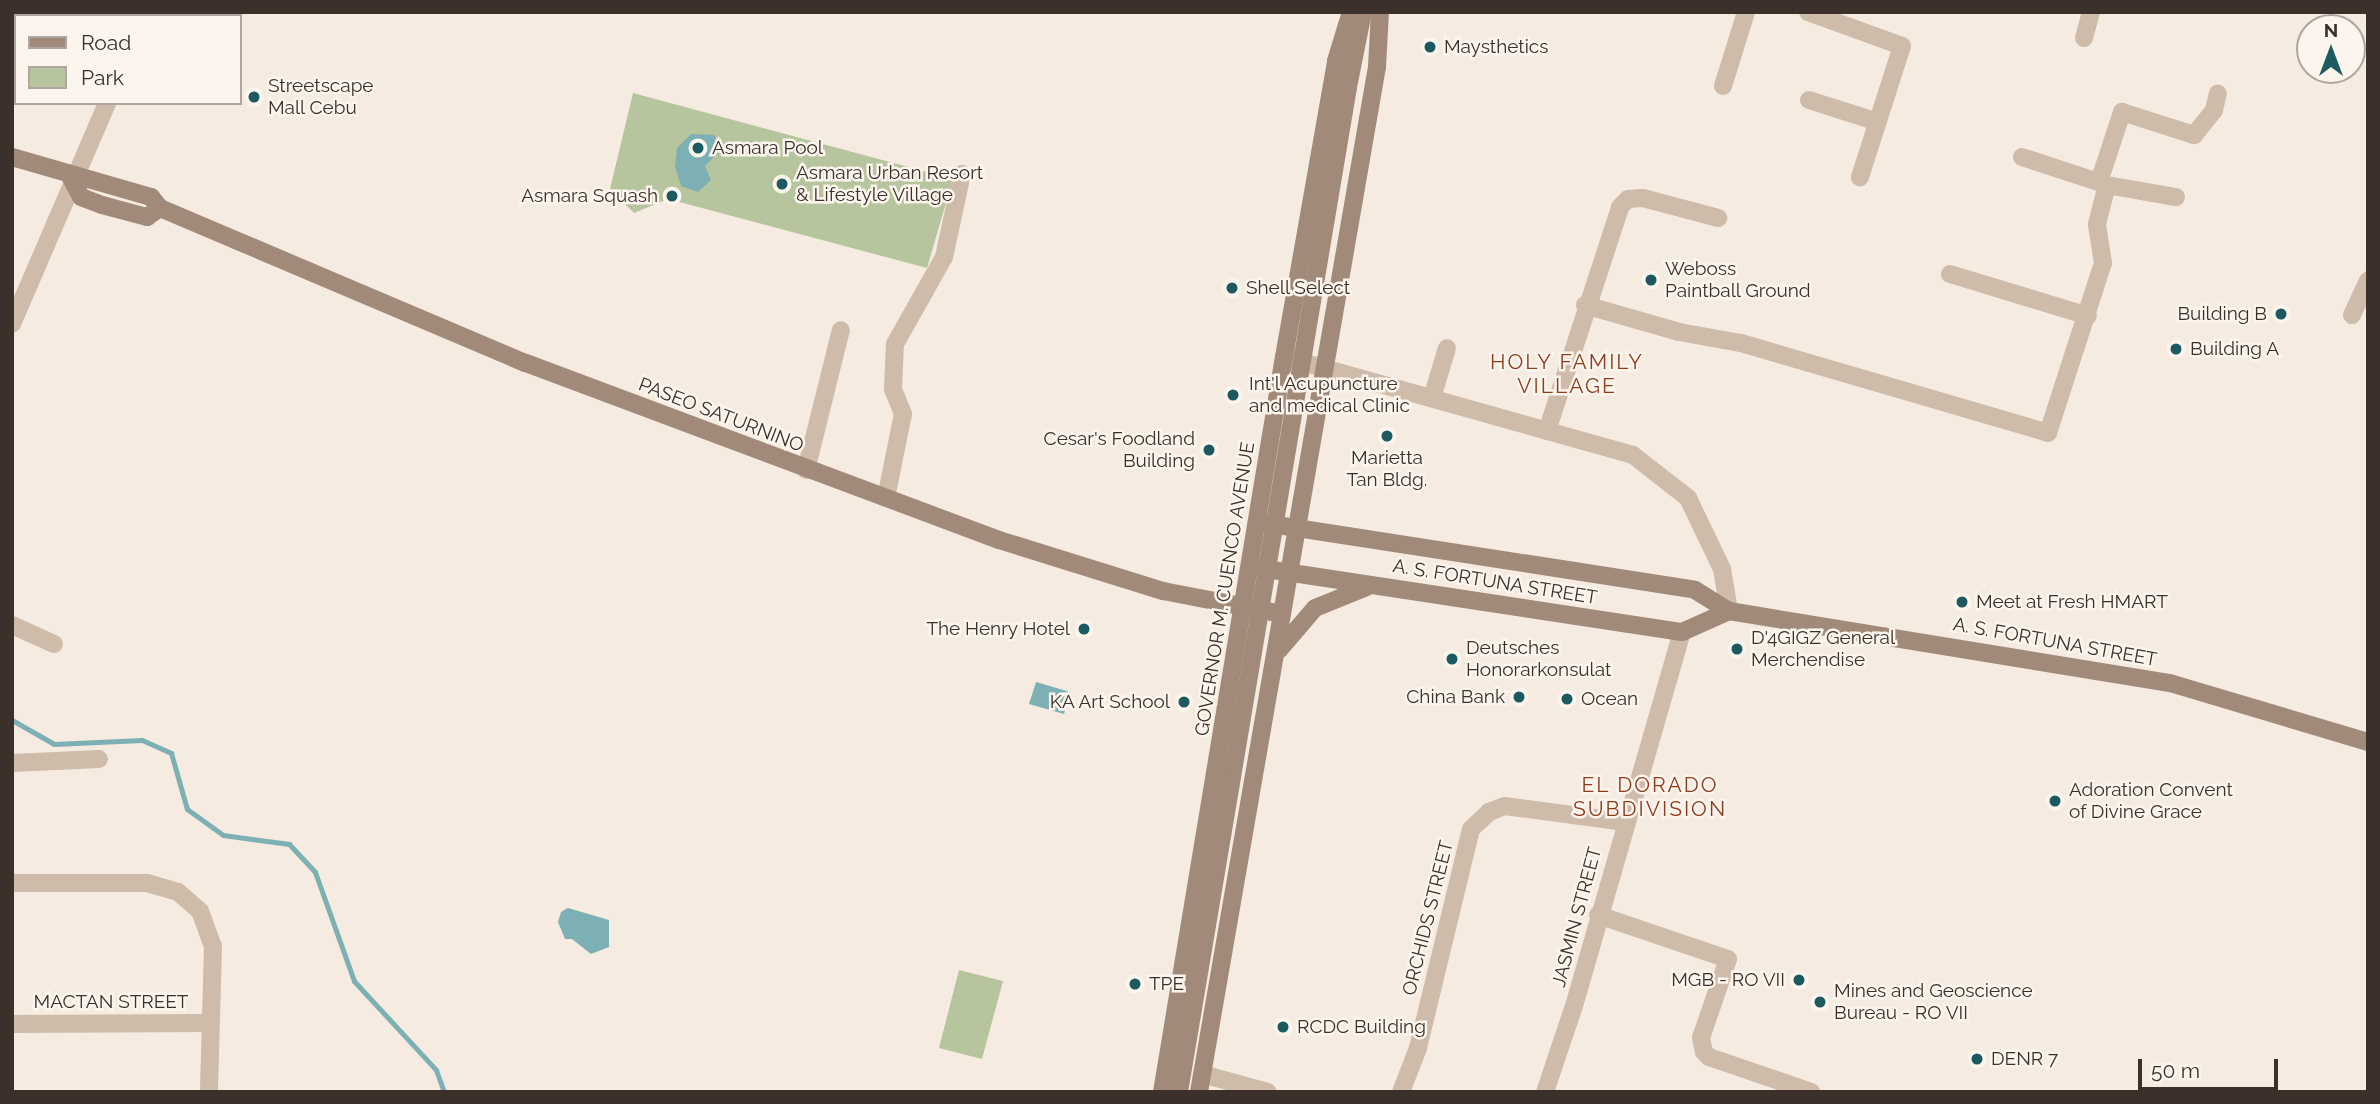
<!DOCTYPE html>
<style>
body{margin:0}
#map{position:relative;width:2380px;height:1104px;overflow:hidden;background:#f5ebe0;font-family:Raleway,sans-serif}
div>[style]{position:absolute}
.green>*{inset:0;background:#b7c59e}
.water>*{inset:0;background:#7db0b4}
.stream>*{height:5px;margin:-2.5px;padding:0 2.5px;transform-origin:2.5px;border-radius:2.5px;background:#7db0b4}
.street>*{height:18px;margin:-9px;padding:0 9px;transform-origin:9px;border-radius:9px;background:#cebbaa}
.secondary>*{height:18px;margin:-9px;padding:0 9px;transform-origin:9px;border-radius:9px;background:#a28a7b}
.secondary-bridge>*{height:18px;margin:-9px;padding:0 9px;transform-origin:9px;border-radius:9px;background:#a28a7b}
.dots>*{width:19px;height:19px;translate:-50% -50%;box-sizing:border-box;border:4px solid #fbf5ed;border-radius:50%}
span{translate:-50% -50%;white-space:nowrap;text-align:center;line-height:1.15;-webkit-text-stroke:5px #fbf5ed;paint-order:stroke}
.poi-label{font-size:19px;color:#3b302a}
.left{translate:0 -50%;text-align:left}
.right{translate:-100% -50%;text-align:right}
.street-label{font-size:19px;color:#3b302a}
.neighbourhood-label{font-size:21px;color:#903b1e;letter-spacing:2px}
.frame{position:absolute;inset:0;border:14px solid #3b302a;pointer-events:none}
.legend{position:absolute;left:14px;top:14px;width:228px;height:91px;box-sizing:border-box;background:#fbf5ed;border:2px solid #aea69f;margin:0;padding:9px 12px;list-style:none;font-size:21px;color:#3b302a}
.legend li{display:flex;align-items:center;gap:14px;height:35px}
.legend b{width:35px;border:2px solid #aea69f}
.north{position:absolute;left:2296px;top:14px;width:70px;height:70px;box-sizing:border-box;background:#fbf5ed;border:2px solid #aea69f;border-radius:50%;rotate:0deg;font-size:19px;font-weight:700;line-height:28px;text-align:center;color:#3b302a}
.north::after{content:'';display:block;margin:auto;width:24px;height:32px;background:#1c5a60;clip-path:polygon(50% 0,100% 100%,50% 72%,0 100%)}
.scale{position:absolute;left:2138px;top:1059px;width:140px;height:32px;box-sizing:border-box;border:4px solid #3b302a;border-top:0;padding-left:9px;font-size:21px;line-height:24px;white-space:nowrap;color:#3b302a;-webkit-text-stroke:5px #fbf5ed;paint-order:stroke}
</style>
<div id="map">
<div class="green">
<div style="clip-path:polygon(633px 93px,953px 179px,927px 268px,668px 199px,634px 213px,610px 189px)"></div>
<div style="clip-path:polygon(959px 970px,1003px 981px,982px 1059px,939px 1048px)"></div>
</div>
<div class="water">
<div style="clip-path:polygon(691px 134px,714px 135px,720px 143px,721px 150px,705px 166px,711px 180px,698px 192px,681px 186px,675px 167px,677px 148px)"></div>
<div style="clip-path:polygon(1036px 682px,1070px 692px,1064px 714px,1029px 704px)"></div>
<div style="clip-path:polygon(568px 908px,609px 920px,609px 947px,591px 954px,572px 939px,565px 939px,558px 922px,561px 912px)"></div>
</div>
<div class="stream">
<div style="left:12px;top:720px;width:48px;rotate:29.7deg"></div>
<div style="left:54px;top:744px;width:88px;rotate:-2.6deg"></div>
<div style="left:142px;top:740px;width:32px;rotate:24deg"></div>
<div style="left:171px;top:753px;width:58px;rotate:74.1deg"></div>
<div style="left:187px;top:809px;width:44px;rotate:35.8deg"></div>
<div style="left:223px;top:835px;width:67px;rotate:7.8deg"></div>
<div style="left:289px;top:844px;width:38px;rotate:47deg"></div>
<div style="left:315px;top:872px;width:116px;rotate:70.3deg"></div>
<div style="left:354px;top:981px;width:121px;rotate:47.3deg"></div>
<div style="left:436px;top:1070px;width:23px;rotate:70deg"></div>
</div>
<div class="street">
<div style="left:1808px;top:12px;width:100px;rotate:19.9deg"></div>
<div style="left:1902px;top:46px;width:138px;rotate:107.8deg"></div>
<div style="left:148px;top:16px;width:4px;rotate:-76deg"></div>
<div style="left:2084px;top:38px;width:27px;rotate:-75deg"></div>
<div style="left:1723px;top:86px;width:77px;rotate:-72.7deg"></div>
<div style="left:1809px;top:100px;width:72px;rotate:17.7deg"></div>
<div style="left:2022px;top:157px;width:89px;rotate:18.2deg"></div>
<div style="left:2107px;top:185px;width:70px;rotate:9.9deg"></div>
<div style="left:2099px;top:182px;width:74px;rotate:-71.8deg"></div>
<div style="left:2122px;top:112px;width:76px;rotate:17.7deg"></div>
<div style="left:2194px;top:135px;width:32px;rotate:-51deg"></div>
<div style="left:2214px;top:110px;width:17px;rotate:-77deg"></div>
<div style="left:1950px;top:274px;width:144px;rotate:16.9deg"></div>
<div style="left:1585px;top:305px;width:98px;rotate:16deg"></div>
<div style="left:1679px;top:332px;width:63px;rotate:10.1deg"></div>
<div style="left:1741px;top:343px;width:320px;rotate:16.3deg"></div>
<div style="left:2048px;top:433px;width:179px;rotate:-72.1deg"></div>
<div style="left:2103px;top:263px;width:39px;rotate:-99deg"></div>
<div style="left:2097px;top:224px;width:40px;rotate:-75.6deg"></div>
<div style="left:2352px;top:315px;width:38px;rotate:-65deg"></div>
<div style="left:12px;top:324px;width:241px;rotate:-66.7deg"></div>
<div style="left:1288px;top:358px;width:358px;rotate:15.7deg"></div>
<div style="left:1633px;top:455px;width:70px;rotate:38deg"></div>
<div style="left:1688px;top:498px;width:79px;rotate:64.4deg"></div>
<div style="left:1722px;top:569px;width:43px;rotate:80.5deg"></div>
<div style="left:1432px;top:398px;width:52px;rotate:-73.3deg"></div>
<div style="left:1547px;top:431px;width:236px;rotate:-71.9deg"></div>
<div style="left:1620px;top:207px;width:11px;rotate:-45deg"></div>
<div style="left:1628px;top:199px;width:15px;rotate:-4deg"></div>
<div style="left:1643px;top:198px;width:78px;rotate:14.9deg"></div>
<div style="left:806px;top:470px;width:144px;rotate:-76deg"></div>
<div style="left:886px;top:498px;width:86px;rotate:-78.6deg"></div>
<div style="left:903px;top:414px;width:27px;rotate:-112deg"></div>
<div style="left:893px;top:389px;width:45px;rotate:-87.5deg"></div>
<div style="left:895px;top:344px;width:100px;rotate:-60.6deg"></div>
<div style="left:944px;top:257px;width:85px;rotate:-77.8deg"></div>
<div style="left:12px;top:625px;width:46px;rotate:24.3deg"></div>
<div style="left:12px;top:763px;width:87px;rotate:-2.6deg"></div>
<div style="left:12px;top:883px;width:135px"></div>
<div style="left:147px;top:883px;width:32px;rotate:16deg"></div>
<div style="left:178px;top:892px;width:29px;rotate:41deg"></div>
<div style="left:200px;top:911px;width:37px;rotate:70deg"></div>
<div style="left:213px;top:946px;width:146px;rotate:91.6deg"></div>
<div style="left:1598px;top:915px;width:137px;rotate:18.7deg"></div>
<div style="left:1728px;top:959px;width:83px;rotate:108.9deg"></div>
<div style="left:1701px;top:1038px;width:14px;rotate:78deg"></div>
<div style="left:1704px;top:1052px;width:7px;rotate:45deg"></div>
<div style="left:1709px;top:1057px;width:108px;rotate:18.9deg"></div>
<div style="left:12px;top:1024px;width:198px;rotate:-0.3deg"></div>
<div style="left:1202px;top:1074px;width:68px;rotate:15.3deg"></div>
<div style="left:1401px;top:1092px;width:47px;rotate:-68.9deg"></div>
<div style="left:1418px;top:1048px;width:225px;rotate:-76.4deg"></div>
<div style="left:1471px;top:829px;width:25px;rotate:-43deg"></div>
<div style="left:1489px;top:812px;width:17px;rotate:-21deg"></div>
<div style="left:1505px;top:806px;width:121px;rotate:7.6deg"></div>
<div style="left:1545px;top:1092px;width:91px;rotate:-71.4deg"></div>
<div style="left:1574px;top:1006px;width:389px;rotate:-73.9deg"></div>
</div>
<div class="secondary">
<div style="left:1348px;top:87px;width:76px;rotate:-78.7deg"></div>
<div style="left:12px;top:157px;width:145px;rotate:16.1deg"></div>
<div style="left:151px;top:197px;width:14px;rotate:51deg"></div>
<div style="left:160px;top:208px;width:397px;rotate:23deg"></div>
<div style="left:526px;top:363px;width:505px;rotate:20.52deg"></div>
<div style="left:999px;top:540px;width:172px;rotate:17.3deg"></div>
<div style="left:1163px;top:591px;width:121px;rotate:10.9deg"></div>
<div style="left:71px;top:178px;width:21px;rotate:62deg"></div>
<div style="left:81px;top:197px;width:22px;rotate:21deg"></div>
<div style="left:102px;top:205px;width:47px;rotate:14.9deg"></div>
<div style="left:147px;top:217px;width:16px;rotate:-35deg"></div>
<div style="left:1258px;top:522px;width:442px;rotate:8.8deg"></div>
<div style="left:1695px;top:590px;width:40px;rotate:32deg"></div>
<div style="left:1729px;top:611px;width:447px;rotate:9.3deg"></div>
<div style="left:2170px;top:683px;width:207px;rotate:16.6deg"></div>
<div style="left:1252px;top:567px;width:435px;rotate:8.6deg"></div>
<div style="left:1682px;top:632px;width:51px;rotate:-24.1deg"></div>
<div style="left:1279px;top:650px;width:55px;rotate:-49.4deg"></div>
<div style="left:1315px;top:608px;width:56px;rotate:-22deg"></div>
<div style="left:1162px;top:1092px;width:745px;rotate:-80.58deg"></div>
<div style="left:1284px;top:357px;width:301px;rotate:-80deg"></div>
<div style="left:1336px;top:61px;width:51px;rotate:-73deg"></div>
<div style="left:1199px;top:1092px;width:1040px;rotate:-80.15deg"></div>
<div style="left:1377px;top:67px;width:55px;rotate:-86.9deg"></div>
</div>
<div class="secondary-bridge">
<div style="left:1179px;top:1092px;width:1019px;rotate:-80.45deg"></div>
</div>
<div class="dots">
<div style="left:1430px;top:47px;background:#1c5a60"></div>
<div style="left:254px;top:97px;background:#1c5a60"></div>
<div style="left:698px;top:148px;background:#1c5a60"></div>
<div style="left:782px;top:184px;background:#1c5a60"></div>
<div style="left:672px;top:196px;background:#1c5a60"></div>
<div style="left:1651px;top:280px;background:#1c5a60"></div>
<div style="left:1232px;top:288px;background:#1c5a60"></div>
<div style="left:2281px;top:314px;background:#1c5a60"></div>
<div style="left:2176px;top:349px;background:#1c5a60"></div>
<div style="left:1233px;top:395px;background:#1c5a60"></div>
<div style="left:1387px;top:436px;background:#1c5a60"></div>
<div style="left:1209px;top:450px;background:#1c5a60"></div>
<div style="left:1962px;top:602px;background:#1c5a60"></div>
<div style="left:1084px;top:629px;background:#1c5a60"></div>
<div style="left:1737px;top:649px;background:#1c5a60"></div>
<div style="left:1452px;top:659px;background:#1c5a60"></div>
<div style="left:1519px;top:697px;background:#1c5a60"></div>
<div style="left:1567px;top:699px;background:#1c5a60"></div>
<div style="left:1184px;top:702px;background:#1c5a60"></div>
<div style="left:2055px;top:801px;background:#1c5a60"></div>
<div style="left:1799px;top:980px;background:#1c5a60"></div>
<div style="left:1135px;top:984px;background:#1c5a60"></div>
<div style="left:1820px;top:1002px;background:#1c5a60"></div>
<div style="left:1283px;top:1027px;background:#1c5a60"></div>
<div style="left:1977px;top:1059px;background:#1c5a60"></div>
</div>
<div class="poi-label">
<span class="left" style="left:1444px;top:47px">Maysthetics</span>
<span class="left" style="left:268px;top:97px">Streetscape<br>Mall Cebu</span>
<span class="left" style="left:712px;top:148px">Asmara Pool</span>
<span class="left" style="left:796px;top:184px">Asmara Urban Resort<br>&amp; Lifestyle Village</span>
<span class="right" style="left:658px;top:196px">Asmara Squash</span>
<span class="left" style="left:1665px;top:280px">Weboss<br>Paintball Ground</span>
<span class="left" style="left:1246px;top:288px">Shell Select</span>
<span class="right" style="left:2267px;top:314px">Building B</span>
<span class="left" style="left:2190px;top:349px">Building A</span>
<span class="left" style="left:1249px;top:395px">Int'l Acupuncture<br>and medical Clinic</span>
<span class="right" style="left:1195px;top:450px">Cesar's Foodland<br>Building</span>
<span style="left:1387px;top:469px">Marietta<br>Tan Bldg.</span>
<span class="left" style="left:1976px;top:602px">Meet at Fresh HMART</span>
<span class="right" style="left:1070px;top:629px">The Henry Hotel</span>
<span class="left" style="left:1751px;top:649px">D'4GIGZ General<br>Merchendise</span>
<span class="left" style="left:1466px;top:659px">Deutsches<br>Honorarkonsulat</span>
<span class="right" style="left:1505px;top:697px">China Bank</span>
<span class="left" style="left:1581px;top:699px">Ocean</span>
<span class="right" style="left:1170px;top:702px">KA Art School</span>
<span class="left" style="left:2069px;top:801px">Adoration Convent<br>of Divine Grace</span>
<span class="right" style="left:1785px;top:980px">MGB - RO VII</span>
<span class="left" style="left:1149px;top:984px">TPE</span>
<span class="left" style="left:1834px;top:1002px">Mines and Geoscience<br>Bureau - RO VII</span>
<span class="left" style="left:1297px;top:1027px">RCDC Building</span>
<span class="left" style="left:1991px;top:1059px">DENR 7</span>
</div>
<div class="street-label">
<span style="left:721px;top:415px;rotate:21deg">PASEO SATURNINO</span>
<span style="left:1495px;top:582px;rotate:9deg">A. S. FORTUNA STREET</span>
<span style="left:1225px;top:589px;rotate:-81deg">GOVERNOR M. CUENCO AVENUE</span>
<span style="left:2055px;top:642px;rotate:10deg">A. S. FORTUNA STREET</span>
<span style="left:1577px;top:917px;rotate:-75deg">JASMIN STREET</span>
<span style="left:1428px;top:918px;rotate:-76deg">ORCHIDS STREET</span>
<span style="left:111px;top:1002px">MACTAN STREET</span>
</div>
<div class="neighbourhood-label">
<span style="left:1567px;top:374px">HOLY FAMILY<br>VILLAGE</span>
<span style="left:1650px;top:797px">EL DORADO<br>SUBDIVISION</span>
</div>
<div class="frame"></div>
<ul class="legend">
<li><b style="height:9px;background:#a28a7b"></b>Road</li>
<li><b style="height:19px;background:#b7c59e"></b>Park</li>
</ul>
<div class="north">N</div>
<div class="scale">50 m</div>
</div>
